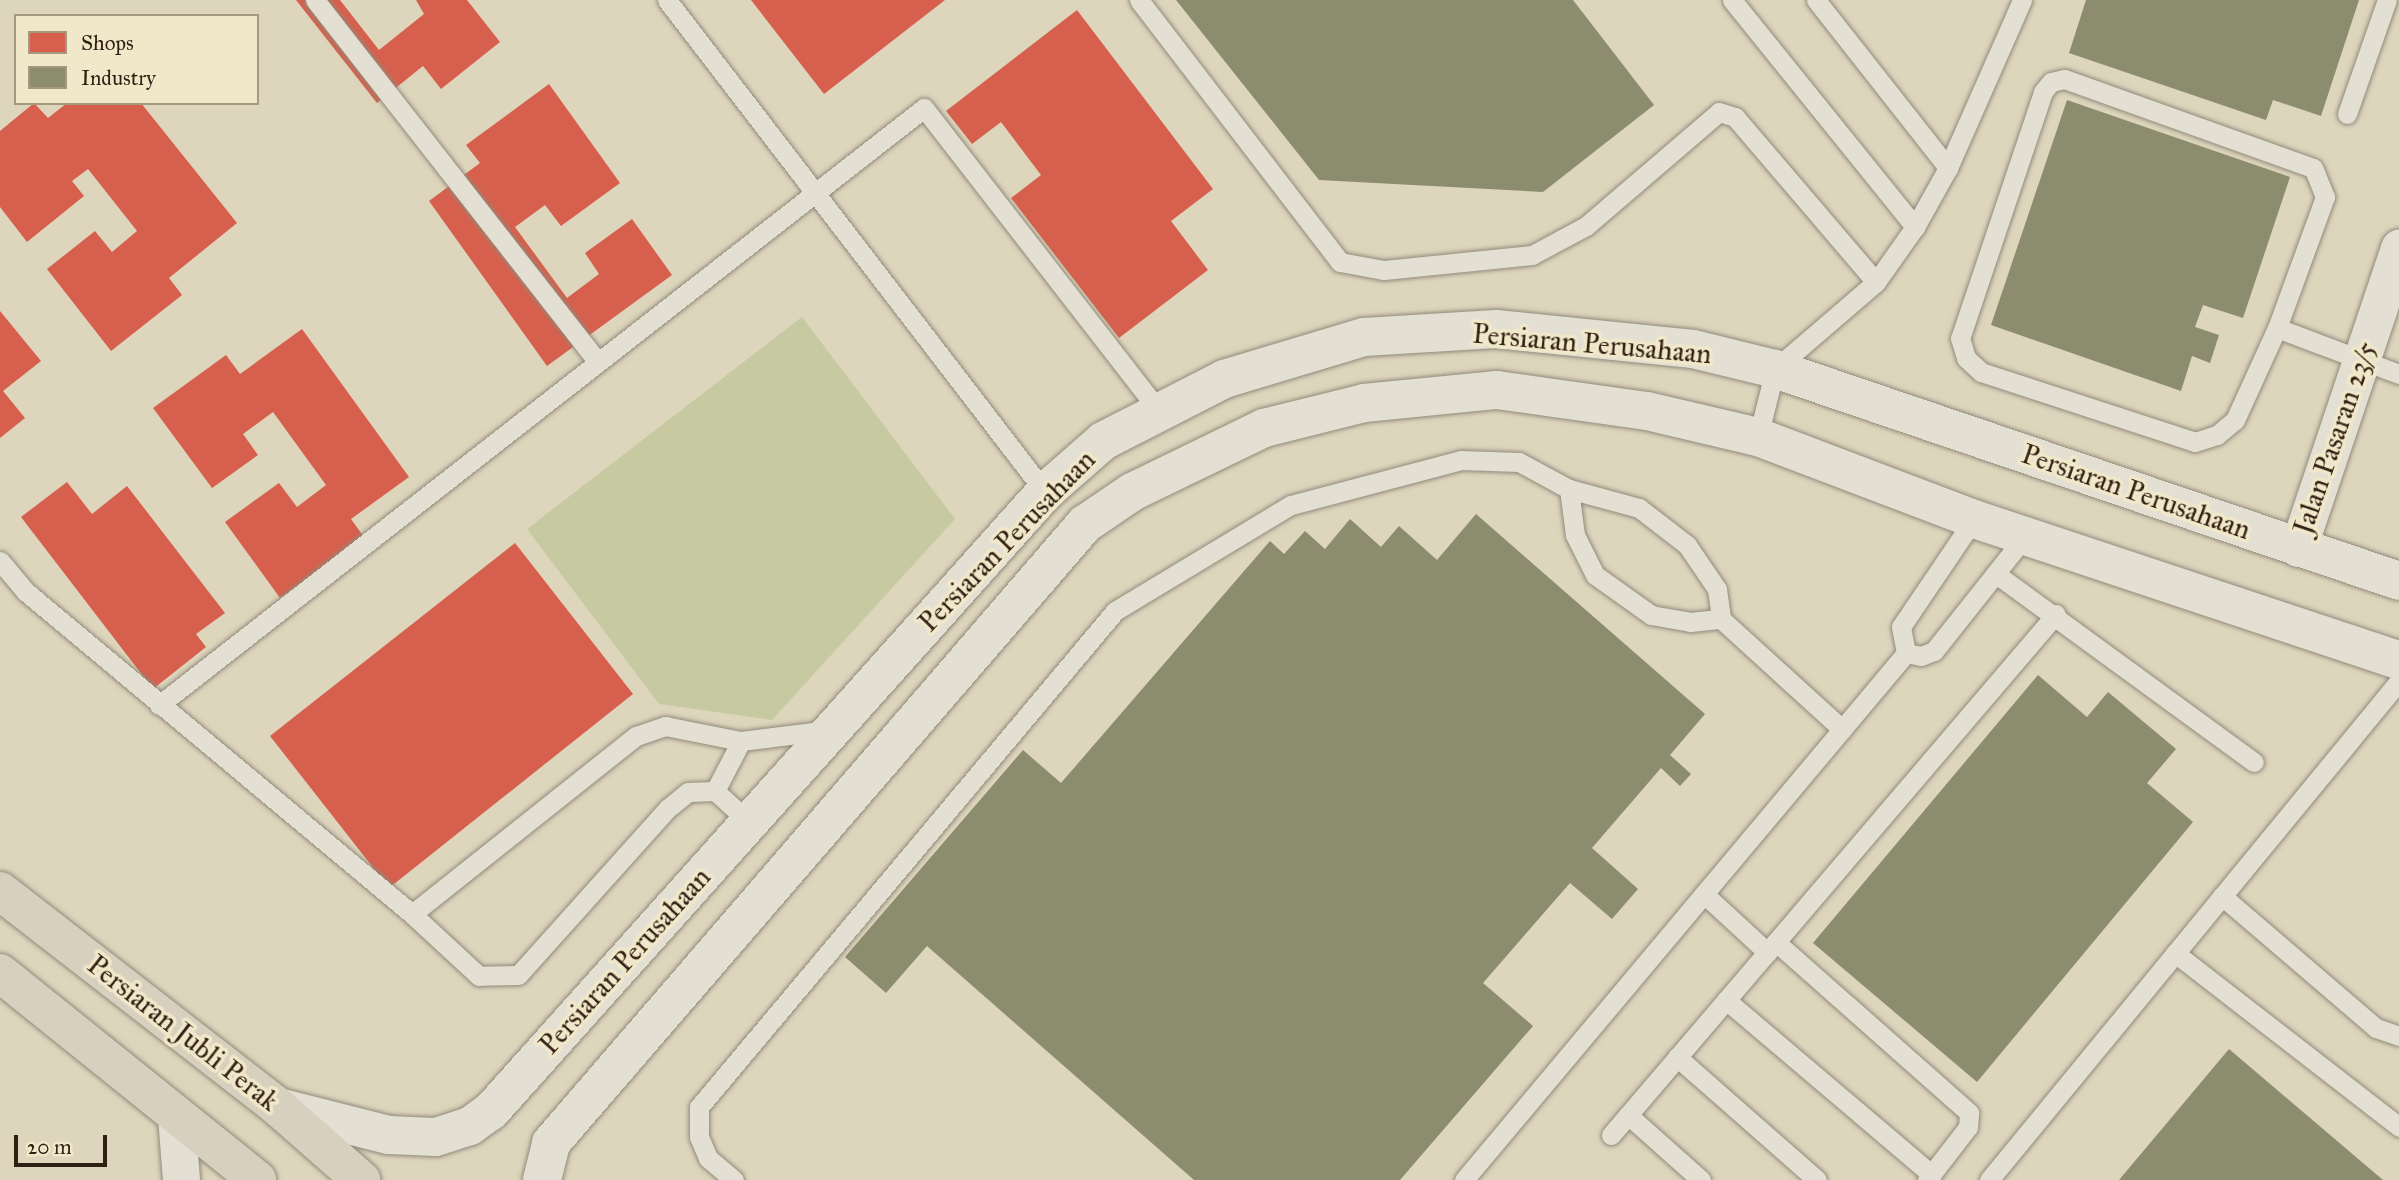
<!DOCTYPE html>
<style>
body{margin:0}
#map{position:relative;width:2399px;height:1180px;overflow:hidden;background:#ddd5bc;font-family:"IM FELL Great Primer",serif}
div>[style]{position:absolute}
.green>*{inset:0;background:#c7caa1}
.shops>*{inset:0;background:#d6604d}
.industry>*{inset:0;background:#8c8c6e}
.roads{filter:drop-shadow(0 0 2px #918a7b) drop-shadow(0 0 2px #918a7b)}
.service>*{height:19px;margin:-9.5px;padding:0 9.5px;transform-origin:9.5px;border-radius:9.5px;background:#e3dfd3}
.minor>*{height:37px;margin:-18.5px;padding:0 18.5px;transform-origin:18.5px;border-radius:18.5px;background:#e3dfd3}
.secondary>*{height:38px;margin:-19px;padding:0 19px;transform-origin:19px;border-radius:19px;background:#e3dfd3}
.primary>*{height:38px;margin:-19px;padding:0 19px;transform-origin:19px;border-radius:19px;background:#d7d0bf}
span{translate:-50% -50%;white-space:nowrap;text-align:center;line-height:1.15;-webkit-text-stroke:7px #f1e8ca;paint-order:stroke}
.street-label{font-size:28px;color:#301f13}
.legend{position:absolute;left:14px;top:14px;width:245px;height:91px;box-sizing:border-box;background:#f1e8ca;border:2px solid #a49881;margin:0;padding:9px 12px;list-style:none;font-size:21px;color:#301f13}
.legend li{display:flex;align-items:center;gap:14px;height:35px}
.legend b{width:35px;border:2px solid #a49881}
.scale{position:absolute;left:14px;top:1135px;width:93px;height:32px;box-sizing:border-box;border:4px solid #301f13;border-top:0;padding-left:9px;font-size:21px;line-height:24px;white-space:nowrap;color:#301f13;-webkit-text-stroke:5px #f1e8ca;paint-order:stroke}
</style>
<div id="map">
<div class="green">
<div style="clip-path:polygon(802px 317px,955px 519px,772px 720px,659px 704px,527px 529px)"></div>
</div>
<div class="shops">
<div style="clip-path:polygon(296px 0,340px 0,379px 50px,424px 14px,416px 0,467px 0,500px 42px,441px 89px,423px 66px,377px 103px)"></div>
<div style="clip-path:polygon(751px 0,945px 0,824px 94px)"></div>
<div style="clip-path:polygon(1077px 10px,1213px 189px,1171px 221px,1208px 270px,1119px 338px,1011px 198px,1041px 175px,1001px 122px,972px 144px,946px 111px)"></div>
<div style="clip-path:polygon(549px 84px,620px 183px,561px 226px,545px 205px,515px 227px,567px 298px,599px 274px,585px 253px,632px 219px,672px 275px,547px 366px,429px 201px,480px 163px,466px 145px)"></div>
<div style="clip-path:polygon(34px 103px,48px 118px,67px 103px,141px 103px,237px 223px,169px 278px,182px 295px,111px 351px,47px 269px,95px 231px,112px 252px,137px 231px,88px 169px,72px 181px,84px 196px,27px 242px,0 207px,0 131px)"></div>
<div style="clip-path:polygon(0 311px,41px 361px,3px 391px,25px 418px,0 438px)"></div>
<div style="clip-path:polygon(302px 329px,409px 477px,351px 519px,364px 537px,280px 598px,225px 522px,279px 483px,297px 507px,326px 485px,273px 412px,243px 434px,258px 455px,212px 488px,153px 408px,226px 355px,240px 374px)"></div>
<div style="clip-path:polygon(67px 482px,92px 514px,127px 486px,225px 613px,196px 634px,206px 647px,153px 689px,21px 517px)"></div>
<div style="clip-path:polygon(515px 543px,633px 694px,389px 888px,270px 736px)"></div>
</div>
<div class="industry">
<div style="clip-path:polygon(1176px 0,1573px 0,1654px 105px,1543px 192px,1319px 180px)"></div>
<div style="clip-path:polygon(2086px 0,2359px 0,2321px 116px,2273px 100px,2266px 120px,2069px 53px)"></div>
<div style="clip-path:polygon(2067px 100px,2290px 177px,2243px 318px,2203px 305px,2195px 327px,2219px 335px,2210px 363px,2192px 356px,2181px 391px,1991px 325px)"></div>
<div style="clip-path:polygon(1476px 514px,1705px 714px,1670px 755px,1691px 774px,1680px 786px,1661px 768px,1592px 848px,1638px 889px,1612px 919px,1570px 883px,1483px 983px,1533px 1026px,1400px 1180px,1194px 1180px,927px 946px,886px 993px,845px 957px,1023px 750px,1061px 783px,1270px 541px,1284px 554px,1305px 531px,1325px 549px,1350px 519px,1381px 547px,1399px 526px,1437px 560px)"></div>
<div style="clip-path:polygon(2038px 675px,2087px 717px,2108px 692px,2176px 749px,2147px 783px,2193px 822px,1977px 1082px,1813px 943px)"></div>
<div style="clip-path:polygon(2229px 1049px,2383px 1180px,2119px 1180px)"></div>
</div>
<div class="roads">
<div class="service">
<div style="left:315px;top:0;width:459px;rotate:52deg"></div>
<div style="left:667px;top:0;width:620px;rotate:52.47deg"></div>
<div style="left:1139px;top:0;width:330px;rotate:52.5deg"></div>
<div style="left:1340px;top:262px;width:45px;rotate:10.3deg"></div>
<div style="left:1384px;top:270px;width:149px;rotate:-5.8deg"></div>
<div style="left:1532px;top:255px;width:61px;rotate:-28.2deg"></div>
<div style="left:1586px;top:226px;width:175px;rotate:-40.6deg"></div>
<div style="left:1719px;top:112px;width:17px;rotate:17deg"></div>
<div style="left:1735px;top:117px;width:217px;rotate:49.5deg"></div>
<div style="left:1732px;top:0;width:292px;rotate:51.1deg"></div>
<div style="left:1816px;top:0;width:214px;rotate:51.8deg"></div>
<div style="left:2347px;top:114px;width:121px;rotate:-70.7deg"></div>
<div style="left:2277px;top:328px;width:140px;rotate:-69.9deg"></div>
<div style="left:2325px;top:197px;width:31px;rotate:-112deg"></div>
<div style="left:2313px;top:168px;width:264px;rotate:-160.3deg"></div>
<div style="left:2064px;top:79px;width:13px;rotate:167deg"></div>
<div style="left:2051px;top:82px;width:13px;rotate:129deg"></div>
<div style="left:2043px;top:92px;width:260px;rotate:108.6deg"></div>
<div style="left:1960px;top:338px;width:21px;rotate:73deg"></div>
<div style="left:1966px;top:358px;width:21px;rotate:43deg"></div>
<div style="left:1981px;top:372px;width:225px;rotate:18.1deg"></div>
<div style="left:2195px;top:442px;width:23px;rotate:-18deg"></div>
<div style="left:2217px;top:435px;width:23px;rotate:-40deg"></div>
<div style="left:2235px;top:420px;width:101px;rotate:-65.5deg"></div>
<div style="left:2277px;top:328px;width:130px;rotate:20.7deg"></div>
<div style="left:1758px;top:437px;width:70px;rotate:-76deg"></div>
<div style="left:1775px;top:369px;width:133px;rotate:-40.7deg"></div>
<div style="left:1876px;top:282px;width:67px;rotate:-54.7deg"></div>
<div style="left:1915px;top:227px;width:68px;rotate:-60.8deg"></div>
<div style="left:1948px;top:168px;width:184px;rotate:-66.2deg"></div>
<div style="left:1569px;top:489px;width:46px;rotate:82.6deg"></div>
<div style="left:1575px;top:535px;width:45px;rotate:63.4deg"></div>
<div style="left:1595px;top:575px;width:69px;rotate:35.5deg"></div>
<div style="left:1651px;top:615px;width:40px;rotate:10deg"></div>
<div style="left:1690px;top:622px;width:31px;rotate:-6deg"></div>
<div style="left:1974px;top:519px;width:130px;rotate:124.1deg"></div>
<div style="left:1901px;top:627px;width:26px;rotate:79deg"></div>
<div style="left:1906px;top:653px;width:15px;rotate:11deg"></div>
<div style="left:1921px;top:656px;width:14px;rotate:-21deg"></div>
<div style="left:1934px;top:651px;width:147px;rotate:-51.6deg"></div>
<div style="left:0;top:561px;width:39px;rotate:50deg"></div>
<div style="left:25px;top:591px;width:504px;rotate:39.85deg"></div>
<div style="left:1996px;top:574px;width:319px;rotate:36.1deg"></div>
<div style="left:159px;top:705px;width:970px;rotate:-37.97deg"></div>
<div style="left:924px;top:108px;width:385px;rotate:52.2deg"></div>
<div style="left:715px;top:791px;width:56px;rotate:-62.5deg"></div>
<div style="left:749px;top:822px;width:46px;rotate:-137.6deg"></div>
<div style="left:715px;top:791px;width:27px;rotate:178deg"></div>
<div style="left:688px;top:792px;width:26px;rotate:141deg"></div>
<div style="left:668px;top:808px;width:224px;rotate:131.9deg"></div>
<div style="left:518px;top:975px;width:39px;rotate:179deg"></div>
<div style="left:479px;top:976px;width:91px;rotate:-137.2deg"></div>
<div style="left:412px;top:914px;width:286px;rotate:-38.5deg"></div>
<div style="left:636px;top:736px;width:31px;rotate:-19deg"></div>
<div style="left:665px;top:726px;width:77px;rotate:11.2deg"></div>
<div style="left:741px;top:741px;width:89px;rotate:-7.1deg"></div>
<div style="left:1704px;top:894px;width:86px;rotate:42.6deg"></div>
<div style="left:2222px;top:896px;width:203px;rotate:40.6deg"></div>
<div style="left:2376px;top:1028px;width:24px;rotate:19deg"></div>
<div style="left:1776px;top:942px;width:258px;rotate:41.5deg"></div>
<div style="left:1969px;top:1113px;width:14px;rotate:94deg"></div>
<div style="left:1968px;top:1127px;width:67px;rotate:127.7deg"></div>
<div style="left:2175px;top:953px;width:284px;rotate:37.8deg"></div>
<div style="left:1726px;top:1000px;width:270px;rotate:40.3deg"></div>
<div style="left:1677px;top:1057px;width:186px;rotate:41.3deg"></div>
<div style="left:1628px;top:1115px;width:98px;rotate:41.7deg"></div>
<div style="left:1611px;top:1135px;width:685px;rotate:-49.5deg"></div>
<div style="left:734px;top:1180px;width:34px;rotate:-140deg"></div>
<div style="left:708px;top:1158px;width:23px;rotate:-113deg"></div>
<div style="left:699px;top:1137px;width:30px;rotate:-90deg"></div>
<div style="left:699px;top:1107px;width:647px;rotate:-50.01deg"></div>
<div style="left:1115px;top:611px;width:205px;rotate:-31.1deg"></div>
<div style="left:1291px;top:505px;width:176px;rotate:-14.8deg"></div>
<div style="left:1461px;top:460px;width:58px;rotate:2deg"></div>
<div style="left:1519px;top:462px;width:57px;rotate:28.4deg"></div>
<div style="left:1569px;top:489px;width:73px;rotate:15.2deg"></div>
<div style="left:1639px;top:508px;width:61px;rotate:37.6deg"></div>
<div style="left:1687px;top:545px;width:53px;rotate:55.7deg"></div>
<div style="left:1717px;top:589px;width:30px;rotate:82deg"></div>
<div style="left:1721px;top:619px;width:164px;rotate:42.3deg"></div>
<div style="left:1464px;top:1180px;width:688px;rotate:-50.01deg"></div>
<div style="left:1989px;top:1180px;width:646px;rotate:-50.59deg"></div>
</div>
<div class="minor">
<div style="left:2298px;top:548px;width:317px;rotate:-71.4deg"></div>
<div style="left:176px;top:1116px;width:64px;rotate:85.5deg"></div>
</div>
<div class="secondary">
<div style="left:278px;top:1107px;width:114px;rotate:14.2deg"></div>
<div style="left:389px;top:1135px;width:47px;rotate:2.4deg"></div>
<div style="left:436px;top:1137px;width:36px;rotate:-18deg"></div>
<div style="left:470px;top:1126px;width:26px;rotate:-36deg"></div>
<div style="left:491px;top:1111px;width:831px;rotate:-48.17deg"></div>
<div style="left:1045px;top:492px;width:77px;rotate:-41.3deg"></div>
<div style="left:1103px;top:441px;width:136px;rotate:-27.1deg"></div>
<div style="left:1224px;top:379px;width:146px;rotate:-16.7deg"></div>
<div style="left:1364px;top:337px;width:132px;rotate:-3.5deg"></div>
<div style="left:1496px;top:329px;width:198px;rotate:5.8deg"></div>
<div style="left:1693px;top:349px;width:84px;rotate:13.7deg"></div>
<div style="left:1775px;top:369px;width:659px;rotate:18.76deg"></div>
<div style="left:542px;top:1180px;width:38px;rotate:-76deg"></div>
<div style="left:551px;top:1143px;width:818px;rotate:-49.22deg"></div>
<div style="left:1085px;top:524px;width:57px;rotate:-34.2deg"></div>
<div style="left:1132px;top:492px;width:147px;rotate:-25.9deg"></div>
<div style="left:1264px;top:428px;width:103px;rotate:-14deg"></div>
<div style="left:1364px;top:403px;width:134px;rotate:-5.6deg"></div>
<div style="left:1497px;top:390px;width:151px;rotate:8deg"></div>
<div style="left:1647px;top:411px;width:114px;rotate:13.2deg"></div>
<div style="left:1758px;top:437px;width:231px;rotate:20.8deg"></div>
<div style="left:1974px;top:519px;width:448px;rotate:18.4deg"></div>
</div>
<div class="primary">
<div style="left:0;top:891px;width:352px;rotate:37.8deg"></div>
<div style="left:278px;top:1107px;width:111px;rotate:41.3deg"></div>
<div style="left:0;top:973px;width:330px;rotate:38.8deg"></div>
</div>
</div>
<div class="street-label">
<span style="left:1592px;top:344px;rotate:5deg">Persiaran Perusahaan</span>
<span style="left:2335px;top:438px;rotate:-71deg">Jalan Pasaran 23/5</span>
<span style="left:2136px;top:492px;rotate:19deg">Persiaran Perusahaan</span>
<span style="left:1007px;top:541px;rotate:-46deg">Persiaran Perusahaan</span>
<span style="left:625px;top:961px;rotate:-48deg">Persiaran Perusahaan</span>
<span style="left:183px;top:1033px;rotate:38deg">Persiaran Jubli Perak</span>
</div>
<ul class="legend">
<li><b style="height:19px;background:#d6604d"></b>Shops</li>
<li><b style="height:19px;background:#8c8c6e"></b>Industry</li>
</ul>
<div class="scale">20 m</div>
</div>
